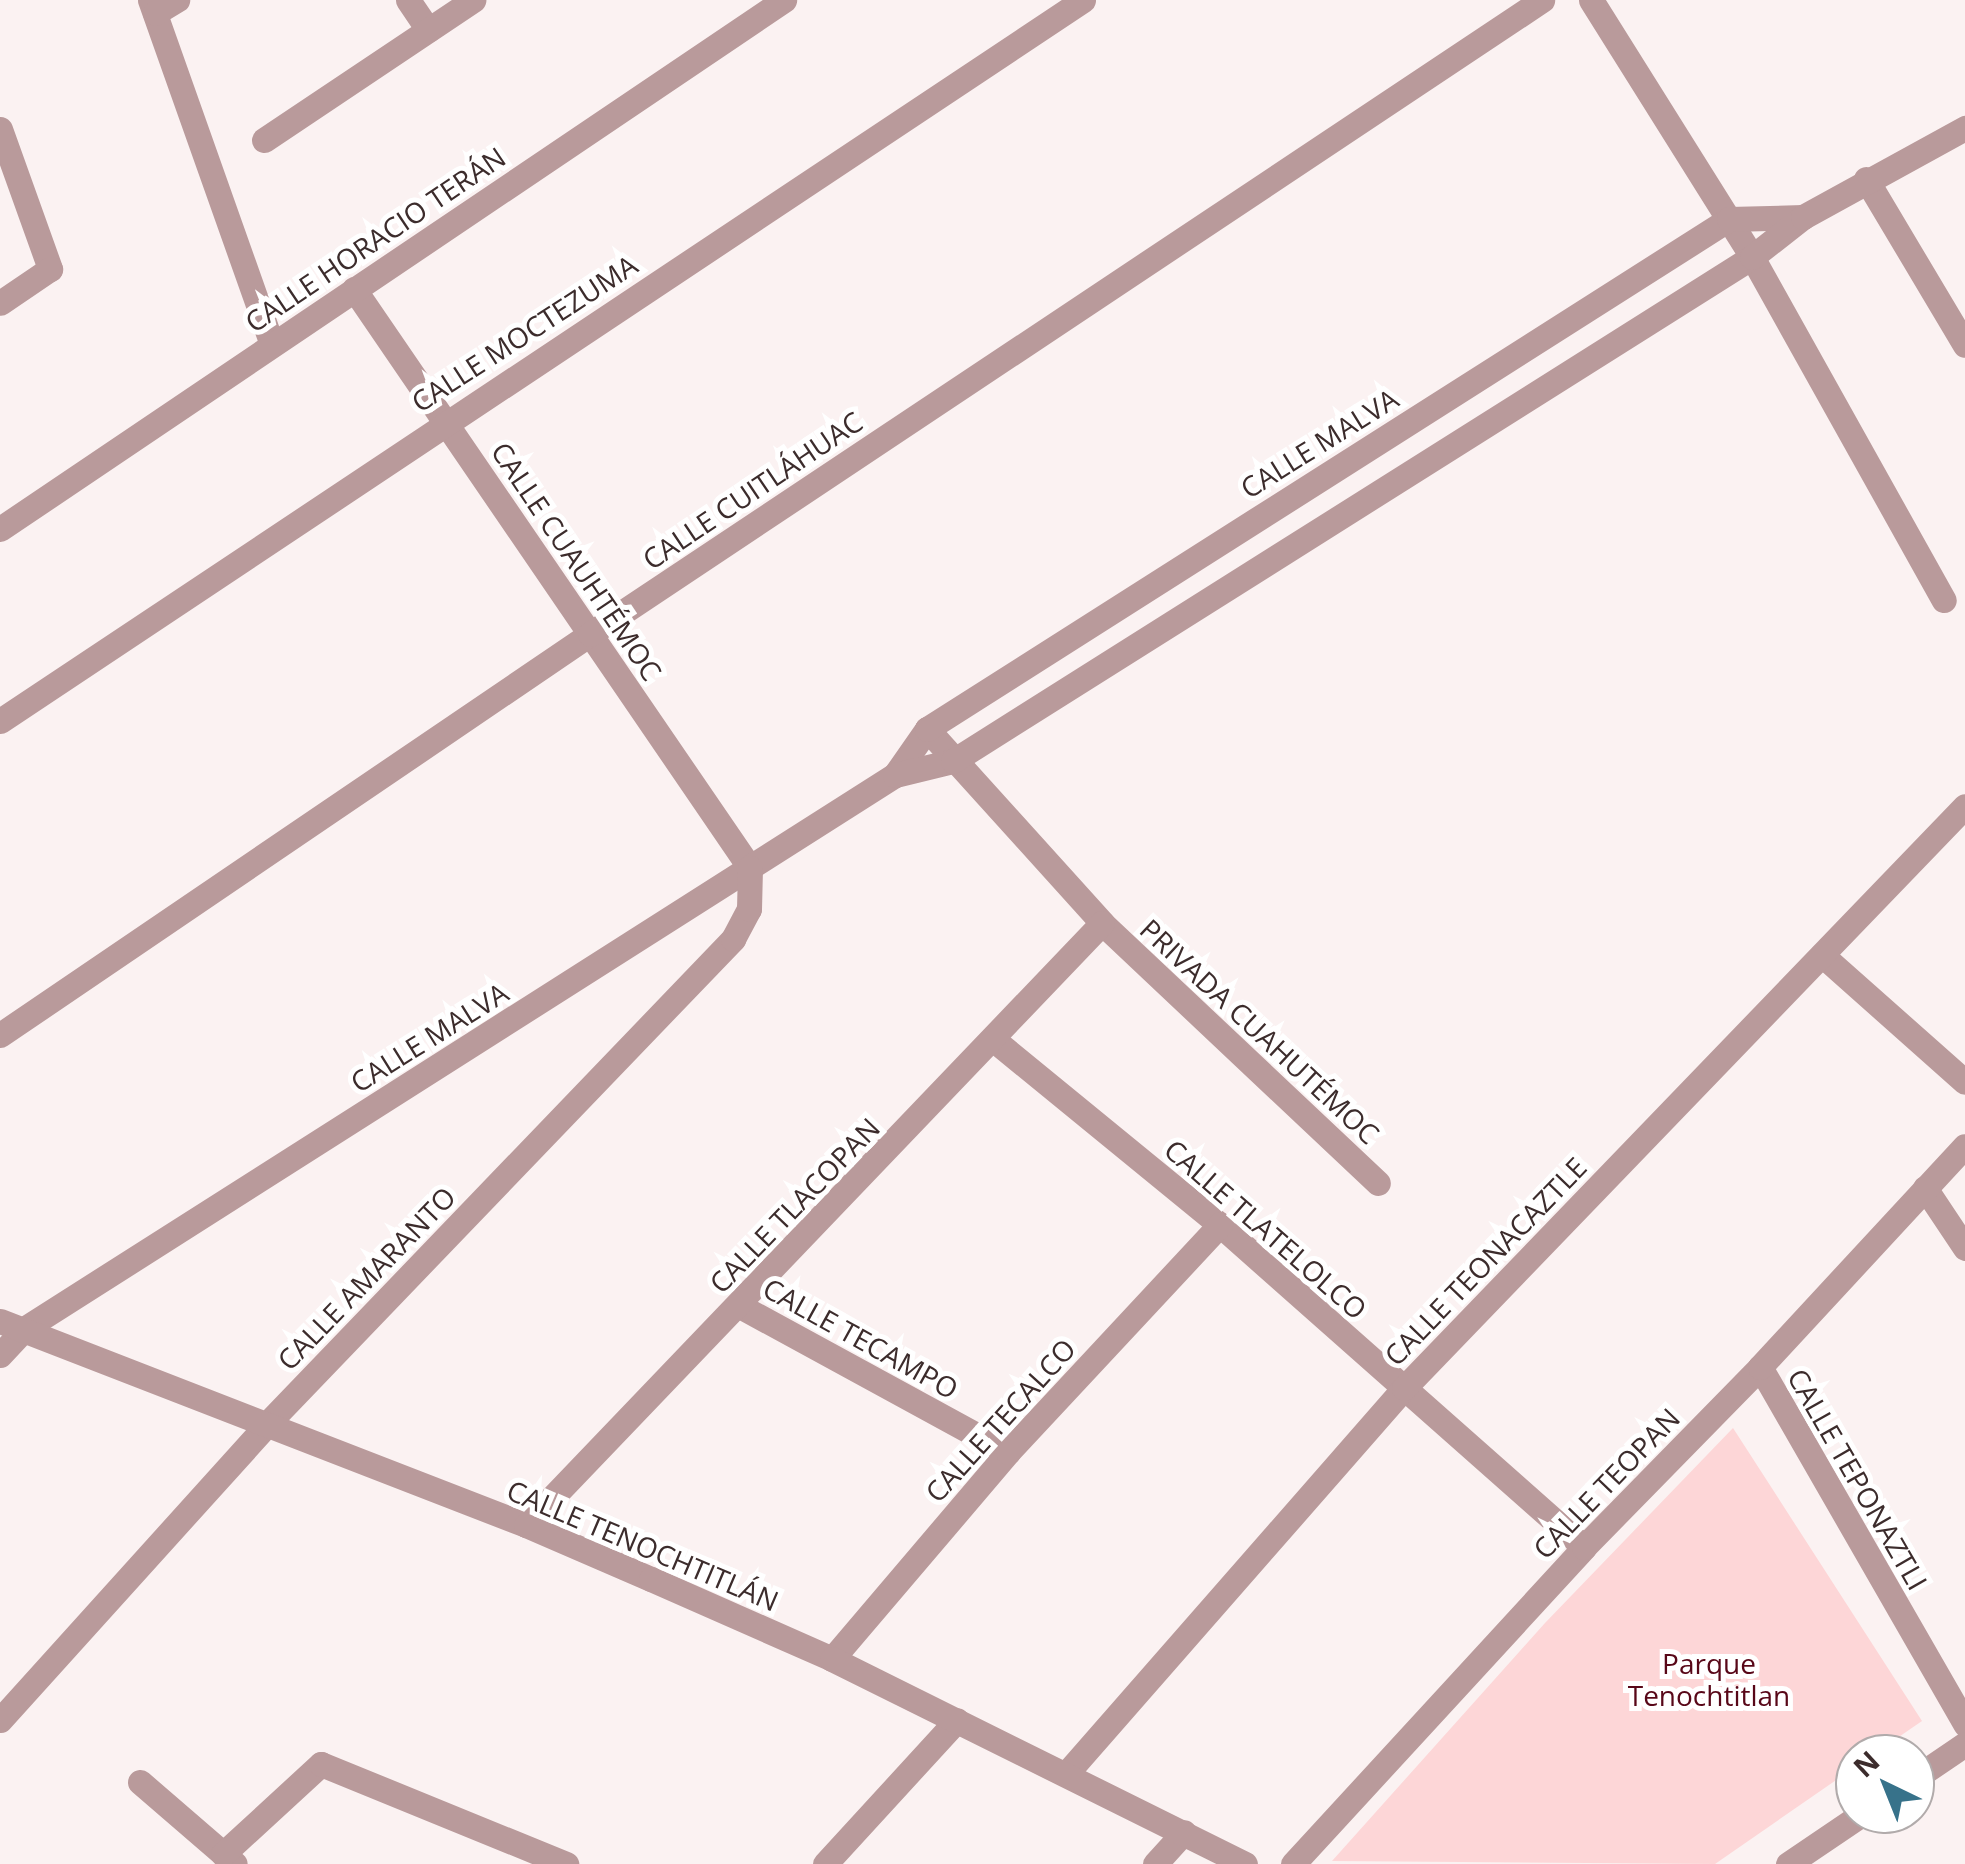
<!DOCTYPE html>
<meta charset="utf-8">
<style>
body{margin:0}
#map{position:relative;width:1965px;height:1864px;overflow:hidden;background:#fbf2f2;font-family:"Open Sans",sans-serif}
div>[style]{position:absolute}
.green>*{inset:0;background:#fdd6d7}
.minor>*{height:25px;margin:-12.5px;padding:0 12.5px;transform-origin:12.5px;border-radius:12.5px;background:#b99a9b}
.tertiary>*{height:25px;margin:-12.5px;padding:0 12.5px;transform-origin:12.5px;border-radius:12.5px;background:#b99a9b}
span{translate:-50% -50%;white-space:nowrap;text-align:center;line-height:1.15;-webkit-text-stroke:10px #fff;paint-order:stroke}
.street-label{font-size:28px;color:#3c2c2c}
.park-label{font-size:28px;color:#580718}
.north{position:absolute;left:1835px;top:1734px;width:100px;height:100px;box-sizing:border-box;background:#fff;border:2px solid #b1abab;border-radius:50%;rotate:317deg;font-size:28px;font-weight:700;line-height:40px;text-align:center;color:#3c2c2c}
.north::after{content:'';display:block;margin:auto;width:35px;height:45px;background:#37728a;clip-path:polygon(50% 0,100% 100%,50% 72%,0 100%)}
</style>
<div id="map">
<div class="green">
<div style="clip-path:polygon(1733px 1428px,1922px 1721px,1874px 1754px,1855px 1754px,1855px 1767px,1715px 1864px,1332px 1861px,1545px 1623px)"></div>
</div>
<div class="minor">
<div style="left:150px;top:0;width:365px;rotate:70.5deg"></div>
<div style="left:408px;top:0;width:36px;rotate:56deg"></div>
<div style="left:1591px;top:0;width:303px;rotate:57.9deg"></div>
<div style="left:1752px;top:257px;width:393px;rotate:60.8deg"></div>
<div style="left:155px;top:13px;width:26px;rotate:-31deg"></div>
<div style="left:0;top:129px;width:149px;rotate:70.3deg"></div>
<div style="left:50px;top:269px;width:60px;rotate:145.8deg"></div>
<div style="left:264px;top:140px;width:252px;rotate:-33.8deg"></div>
<div style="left:1866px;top:179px;width:193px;rotate:59.2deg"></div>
<div style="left:354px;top:289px;width:701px;rotate:55.63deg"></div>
<div style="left:0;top:721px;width:1301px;rotate:-33.65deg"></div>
<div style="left:927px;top:729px;width:261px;rotate:47.9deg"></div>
<div style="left:1102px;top:923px;width:379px;rotate:43.3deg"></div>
<div style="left:895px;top:775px;width:56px;rotate:-55.2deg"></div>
<div style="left:927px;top:729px;width:950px;rotate:-32.45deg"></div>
<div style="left:1729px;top:219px;width:74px;rotate:-1.5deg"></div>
<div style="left:1822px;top:955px;width:191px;rotate:41.6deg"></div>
<div style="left:0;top:1035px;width:713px;rotate:-34.2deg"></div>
<div style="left:590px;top:634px;width:1144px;rotate:-33.66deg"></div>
<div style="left:994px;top:1040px;width:292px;rotate:39.3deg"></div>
<div style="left:1220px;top:1225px;width:486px;rotate:41.5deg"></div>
<div style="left:1925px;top:1188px;width:72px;rotate:56.3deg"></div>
<div style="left:738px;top:1305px;width:307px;rotate:28.6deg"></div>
<div style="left:0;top:1355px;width:35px;rotate:-47deg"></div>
<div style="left:24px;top:1329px;width:1032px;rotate:-32.46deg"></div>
<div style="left:895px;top:775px;width:60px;rotate:-13.6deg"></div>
<div style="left:953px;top:761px;width:945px;rotate:-32.24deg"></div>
<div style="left:1752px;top:257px;width:65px;rotate:-38.1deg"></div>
<div style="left:1803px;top:217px;width:185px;rotate:-28.8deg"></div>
<div style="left:1760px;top:1367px;width:412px;rotate:60.1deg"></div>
<div style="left:526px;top:1525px;width:833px;rotate:-46.26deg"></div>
<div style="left:832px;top:1659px;width:272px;rotate:-49.6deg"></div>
<div style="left:1008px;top:1452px;width:311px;rotate:-47deg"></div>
<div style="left:0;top:1720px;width:399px;rotate:-47.9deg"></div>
<div style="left:267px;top:1424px;width:673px;rotate:-46.14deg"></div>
<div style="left:733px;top:939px;width:34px;rotate:-62deg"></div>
<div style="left:749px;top:909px;width:41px;rotate:-88.6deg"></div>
<div style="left:1066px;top:1774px;width:513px;rotate:-48.79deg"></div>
<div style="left:1404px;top:1388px;width:808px;rotate:-46.05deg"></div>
<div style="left:1915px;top:1778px;width:60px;rotate:-34.2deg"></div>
<div style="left:140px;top:1782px;width:125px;rotate:40.8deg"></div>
<div style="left:223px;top:1854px;width:133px;rotate:-42.6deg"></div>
<div style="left:321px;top:1764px;width:265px;rotate:22.2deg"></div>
<div style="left:825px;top:1864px;width:195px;rotate:-47.5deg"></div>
<div style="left:1155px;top:1864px;width:43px;rotate:-47.8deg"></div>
<div style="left:1293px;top:1864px;width:430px;rotate:-47.4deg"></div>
<div style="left:1584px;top:1547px;width:252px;rotate:-45.6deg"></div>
<div style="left:1760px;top:1367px;width:301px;rotate:-47.2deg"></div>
<div style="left:1788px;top:1864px;width:89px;rotate:-34deg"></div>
</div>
<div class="tertiary">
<div style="left:0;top:529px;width:946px;rotate:-34.01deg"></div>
<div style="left:0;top:1321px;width:564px;rotate:21.2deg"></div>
<div style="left:526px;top:1525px;width:136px;rotate:23.4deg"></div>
<div style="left:651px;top:1579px;width:198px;rotate:23.8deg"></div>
<div style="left:832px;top:1659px;width:461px;rotate:26.4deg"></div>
</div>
<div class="street-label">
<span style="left:375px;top:239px;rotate:-34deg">CALLE HORACIO TERÁN</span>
<span style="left:524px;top:333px;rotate:-33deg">CALLE MOCTEZUMA</span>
<span style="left:1319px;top:443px;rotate:-32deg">CALLE MALVA</span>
<span style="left:752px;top:490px;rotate:-34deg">CALLE CUITLÁHUAC</span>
<span style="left:577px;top:561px;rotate:56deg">CALLE CUAUHTÉMOC</span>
<span style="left:1260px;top:1031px;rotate:43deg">PRIVADA CUAHUTÉMOC</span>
<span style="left:429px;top:1037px;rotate:-32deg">CALLE MALVA</span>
<span style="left:794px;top:1205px;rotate:-46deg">CALLE TLACOPAN</span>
<span style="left:1266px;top:1229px;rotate:41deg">CALLE TLATELOLCO</span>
<span style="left:1485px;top:1261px;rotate:-46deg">CALLE TEONACAZTLE</span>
<span style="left:366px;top:1278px;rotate:-46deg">CALLE AMARANTO</span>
<span style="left:861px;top:1338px;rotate:29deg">CALLE TECAMPO</span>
<span style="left:1000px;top:1420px;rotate:-48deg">CALLE TECALCO</span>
<span style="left:1858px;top:1479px;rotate:60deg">CALLE TEPONAZTLI</span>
<span style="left:1606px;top:1483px;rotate:-46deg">CALLE TEOPAN</span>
<span style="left:643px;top:1545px;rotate:23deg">CALLE TENOCHTITLÁN</span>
</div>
<div class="park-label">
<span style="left:1709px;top:1679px">Parque<br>Tenochtitlan</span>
</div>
<div class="north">N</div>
</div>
